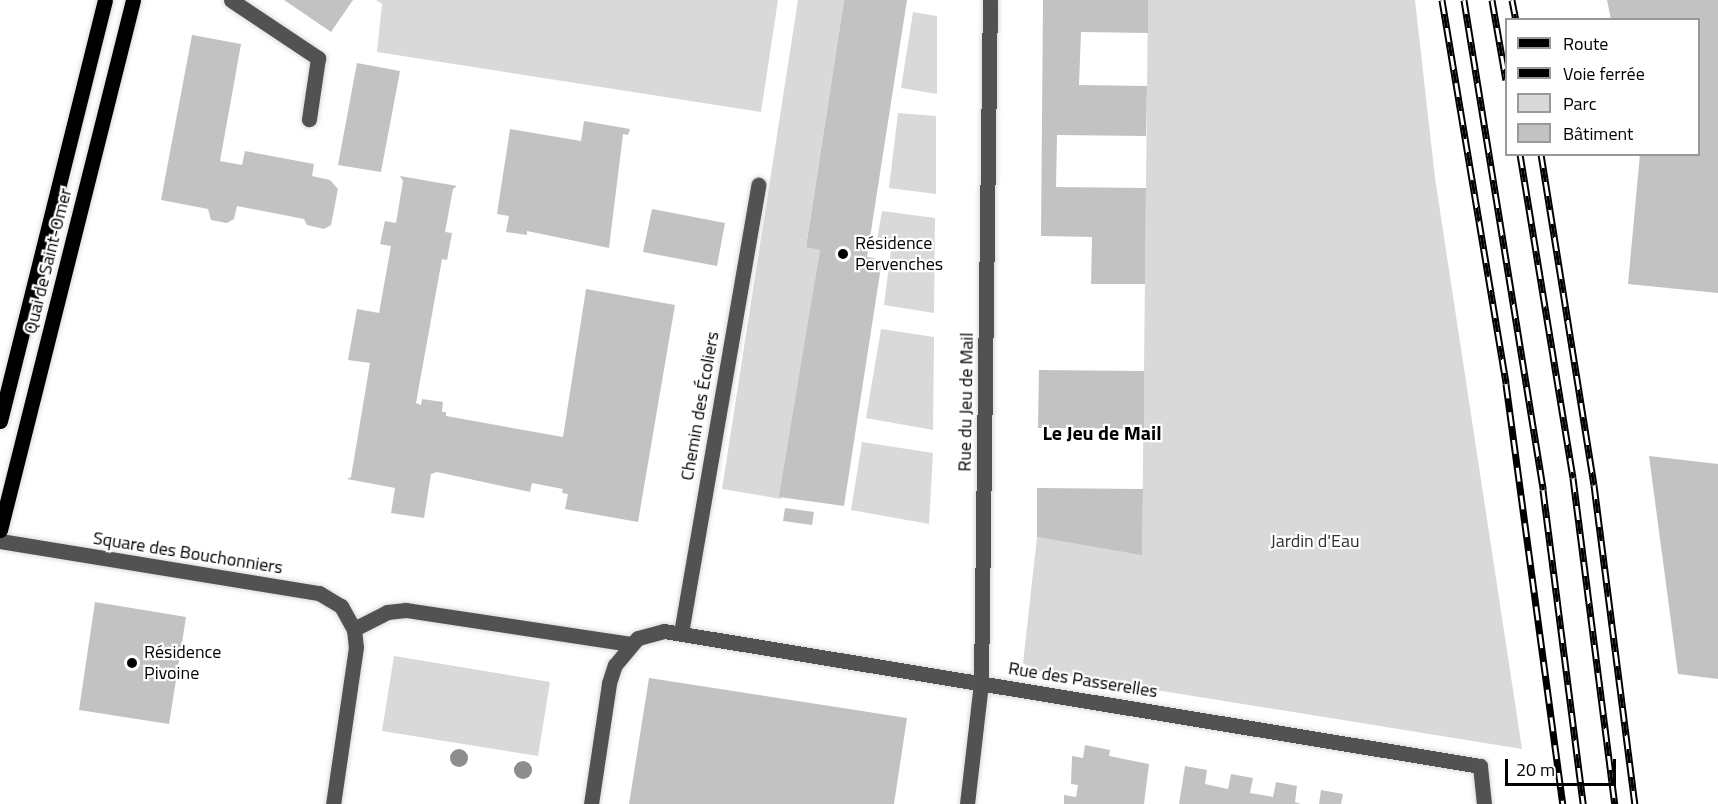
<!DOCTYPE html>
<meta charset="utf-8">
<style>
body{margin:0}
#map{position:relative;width:1718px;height:804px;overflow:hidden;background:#fff;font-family:"Titillium Web",sans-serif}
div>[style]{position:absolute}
.green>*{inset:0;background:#d9d9d9}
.building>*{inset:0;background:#c2c2c2}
.roads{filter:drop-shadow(0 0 2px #dbdbdb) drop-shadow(0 0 2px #dbdbdb)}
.minor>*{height:15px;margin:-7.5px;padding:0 7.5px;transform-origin:7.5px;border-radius:7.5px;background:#525252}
.major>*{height:15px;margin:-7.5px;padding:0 7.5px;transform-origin:7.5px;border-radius:7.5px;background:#000}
.rail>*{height:7px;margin-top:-3.5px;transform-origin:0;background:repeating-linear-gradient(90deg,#fff 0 14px,#000 0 28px);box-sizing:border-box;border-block:2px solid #000}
.trees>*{width:18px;height:18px;margin:-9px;border-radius:50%;background:#8d8d8d}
.dots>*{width:16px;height:16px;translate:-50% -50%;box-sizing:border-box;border:3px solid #fff;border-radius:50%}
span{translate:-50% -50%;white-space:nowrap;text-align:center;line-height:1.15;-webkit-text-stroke:4.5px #fff;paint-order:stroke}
.poi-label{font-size:18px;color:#000}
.left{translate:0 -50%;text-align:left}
.street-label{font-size:18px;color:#000}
.park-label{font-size:18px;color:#303030}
.neighbourhood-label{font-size:20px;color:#000;font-weight:700}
.legend{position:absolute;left:1505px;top:18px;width:195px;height:138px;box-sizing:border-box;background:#fff;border:2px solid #999;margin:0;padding:8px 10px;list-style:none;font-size:18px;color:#000}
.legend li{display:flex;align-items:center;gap:12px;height:30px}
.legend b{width:30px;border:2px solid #999}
.scale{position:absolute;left:1505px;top:759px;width:111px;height:27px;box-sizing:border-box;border:3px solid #000;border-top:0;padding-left:8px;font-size:18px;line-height:21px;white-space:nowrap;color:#000;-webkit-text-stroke:4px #fff;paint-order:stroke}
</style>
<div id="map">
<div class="green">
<div style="clip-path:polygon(376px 0,778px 0,761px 112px,377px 52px,382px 4px)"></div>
<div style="clip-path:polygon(798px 0,844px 0,806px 246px,820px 250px,781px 499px,722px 489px)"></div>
<div style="clip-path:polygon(1148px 0,1415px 0,1435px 178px,1522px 749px,1032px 670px,1023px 663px,1037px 537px,1142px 554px)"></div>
<div style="clip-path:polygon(913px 12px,937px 16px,937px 94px,901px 88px)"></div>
<div style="clip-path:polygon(898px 113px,936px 116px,936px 194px,889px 188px)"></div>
<div style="clip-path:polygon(882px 211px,935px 218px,934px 313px,884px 305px,891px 250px,876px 246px)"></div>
<div style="clip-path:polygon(881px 329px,934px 337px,933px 430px,866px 418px)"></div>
<div style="clip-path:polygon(862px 442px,933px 453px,929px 524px,851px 510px)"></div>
<div style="clip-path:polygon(394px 656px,550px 682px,538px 756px,382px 731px)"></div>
</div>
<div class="building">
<div style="clip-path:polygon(284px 0,353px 0,331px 32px)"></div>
<div style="clip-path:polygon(844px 0,907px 0,867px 257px,882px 260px,844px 506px,779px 497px,820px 250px,806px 247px)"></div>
<div style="clip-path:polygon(1043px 0,1148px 0,1148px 33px,1081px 32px,1079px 85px,1147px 86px,1146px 136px,1057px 135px,1056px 187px,1146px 188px,1145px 284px,1091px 284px,1092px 237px,1041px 236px)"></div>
<div style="clip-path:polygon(1607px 0,1718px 0,1718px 293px,1628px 284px,1640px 154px,1698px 154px,1698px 20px,1611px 20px)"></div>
<div style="clip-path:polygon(192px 35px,241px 44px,220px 161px,242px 165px,245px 151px,314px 164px,312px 176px,330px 180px,338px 189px,331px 225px,324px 229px,307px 225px,304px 219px,237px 206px,234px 219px,227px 223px,211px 220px,208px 209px,161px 200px)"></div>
<div style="clip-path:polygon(357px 63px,400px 71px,381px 172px,338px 165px)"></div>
<div style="clip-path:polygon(584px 121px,630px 129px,628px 135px,623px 134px,609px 248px,527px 231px,527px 235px,506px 232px,509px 216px,497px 214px,510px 129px,581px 141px)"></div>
<div style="clip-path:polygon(400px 176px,457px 186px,453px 189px,445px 232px,452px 233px,447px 260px,442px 259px,416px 403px,421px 405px,422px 399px,443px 402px,442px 412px,446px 412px,446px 416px,563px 437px,586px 289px,675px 305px,638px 522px,565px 509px,568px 494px,562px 493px,563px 489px,532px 483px,530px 492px,437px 472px,431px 474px,424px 518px,391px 513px,395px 488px,347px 479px,351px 477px,370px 363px,348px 360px,357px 309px,379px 313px,391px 246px,380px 244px,385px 221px,396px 223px,403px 181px)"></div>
<div style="clip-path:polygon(652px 209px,725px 223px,717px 266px,643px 252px)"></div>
<div style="clip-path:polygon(1039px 370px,1144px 371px,1144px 429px,1038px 428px)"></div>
<div style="clip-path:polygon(1649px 456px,1718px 464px,1718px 679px,1678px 674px)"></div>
<div style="clip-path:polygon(1037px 488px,1143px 489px,1142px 555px,1037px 537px)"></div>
<div style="clip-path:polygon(785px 508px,814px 512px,812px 525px,783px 521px)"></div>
<div style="clip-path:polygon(95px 602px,186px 617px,169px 724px,79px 710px)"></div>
<div style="clip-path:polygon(649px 678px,907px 718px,894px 804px,629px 804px)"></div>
<div style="clip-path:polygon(1085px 745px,1110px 750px,1109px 756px,1149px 764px,1144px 804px,1064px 804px,1064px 795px,1076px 797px,1078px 785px,1071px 784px,1072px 756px,1083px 758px)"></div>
<div style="clip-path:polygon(1185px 766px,1207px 770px,1205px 784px,1228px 789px,1231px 774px,1253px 778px,1250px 793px,1273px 797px,1276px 782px,1297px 786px,1295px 802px,1301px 804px,1179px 804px)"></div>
<div style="clip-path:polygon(1321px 790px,1343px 794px,1341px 804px,1319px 804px)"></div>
</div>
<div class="roads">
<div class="minor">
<div style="left:231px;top:0;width:105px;rotate:33.7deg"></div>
<div style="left:318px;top:58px;width:62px;rotate:98.4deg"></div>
<div style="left:0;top:541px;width:323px;rotate:9.3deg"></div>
<div style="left:319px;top:593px;width:26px;rotate:31deg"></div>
<div style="left:341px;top:606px;width:26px;rotate:61deg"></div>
<div style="left:354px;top:629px;width:18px;rotate:84deg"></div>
<div style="left:356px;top:647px;width:159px;rotate:98.3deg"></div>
<div style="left:354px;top:629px;width:37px;rotate:-27deg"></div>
<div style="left:387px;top:612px;width:19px;rotate:-6deg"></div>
<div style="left:406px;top:610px;width:228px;rotate:8.6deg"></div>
<div style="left:681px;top:633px;width:455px;rotate:-80.2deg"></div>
<div style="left:591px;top:804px;width:122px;rotate:-81.5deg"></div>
<div style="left:609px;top:683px;width:19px;rotate:-72deg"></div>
<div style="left:615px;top:665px;width:35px;rotate:-50deg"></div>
<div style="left:638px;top:638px;width:27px;rotate:-15deg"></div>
<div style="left:664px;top:631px;width:827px;rotate:9.39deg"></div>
<div style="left:1480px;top:766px;width:38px;rotate:84deg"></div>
<div style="left:967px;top:804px;width:122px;rotate:-83.4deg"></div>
<div style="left:981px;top:683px;width:683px;rotate:-89.25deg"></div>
</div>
<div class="major">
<div style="left:0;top:421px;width:434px;rotate:-76deg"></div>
<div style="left:0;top:530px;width:546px;rotate:-75.91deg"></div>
</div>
</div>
<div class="rail">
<div style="left:1442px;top:0;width:389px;rotate:80.5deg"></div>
<div style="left:1506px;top:384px;width:424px;rotate:82.3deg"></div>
<div style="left:1464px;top:0;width:496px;rotate:80.8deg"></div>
<div style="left:1543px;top:490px;width:317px;rotate:82.7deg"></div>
<div style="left:1492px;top:0;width:81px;rotate:80.1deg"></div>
<div style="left:1512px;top:0;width:20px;rotate:79deg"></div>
<div style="left:1520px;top:154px;width:328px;rotate:80.7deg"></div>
<div style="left:1573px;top:478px;width:329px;rotate:82.7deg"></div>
<div style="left:1541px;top:154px;width:335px;rotate:80.9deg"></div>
<div style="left:1594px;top:485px;width:322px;rotate:82.7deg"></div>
</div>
<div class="trees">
<div style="left:459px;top:758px"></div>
<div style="left:523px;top:770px"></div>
</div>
<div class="dots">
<div style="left:843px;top:254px;background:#000"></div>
<div style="left:132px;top:663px;background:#000"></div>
</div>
<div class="poi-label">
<span class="left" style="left:855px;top:254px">Résidence<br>Pervenches</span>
<span class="left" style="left:144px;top:663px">Résidence<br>Pivoine</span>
</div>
<div class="street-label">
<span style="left:48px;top:261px;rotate:-76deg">Quai de Saint-Omer</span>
<span style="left:966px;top:402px;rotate:-89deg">Rue du Jeu de Mail</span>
<span style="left:700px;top:406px;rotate:-80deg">Chemin des Écoliers</span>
<span style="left:188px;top:553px;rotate:9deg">Square des Bouchonniers</span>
<span style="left:1083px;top:680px;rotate:9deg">Rue des Passerelles</span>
</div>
<div class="park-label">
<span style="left:1315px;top:541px">Jardin d'Eau</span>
</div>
<div class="neighbourhood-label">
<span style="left:1102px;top:432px">Le Jeu de Mail</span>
</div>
<ul class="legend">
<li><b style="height:8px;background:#000"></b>Route</li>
<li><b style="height:8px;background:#000"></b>Voie ferrée</li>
<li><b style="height:16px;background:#d9d9d9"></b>Parc</li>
<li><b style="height:16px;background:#c2c2c2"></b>Bâtiment</li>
</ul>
<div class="scale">20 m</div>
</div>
